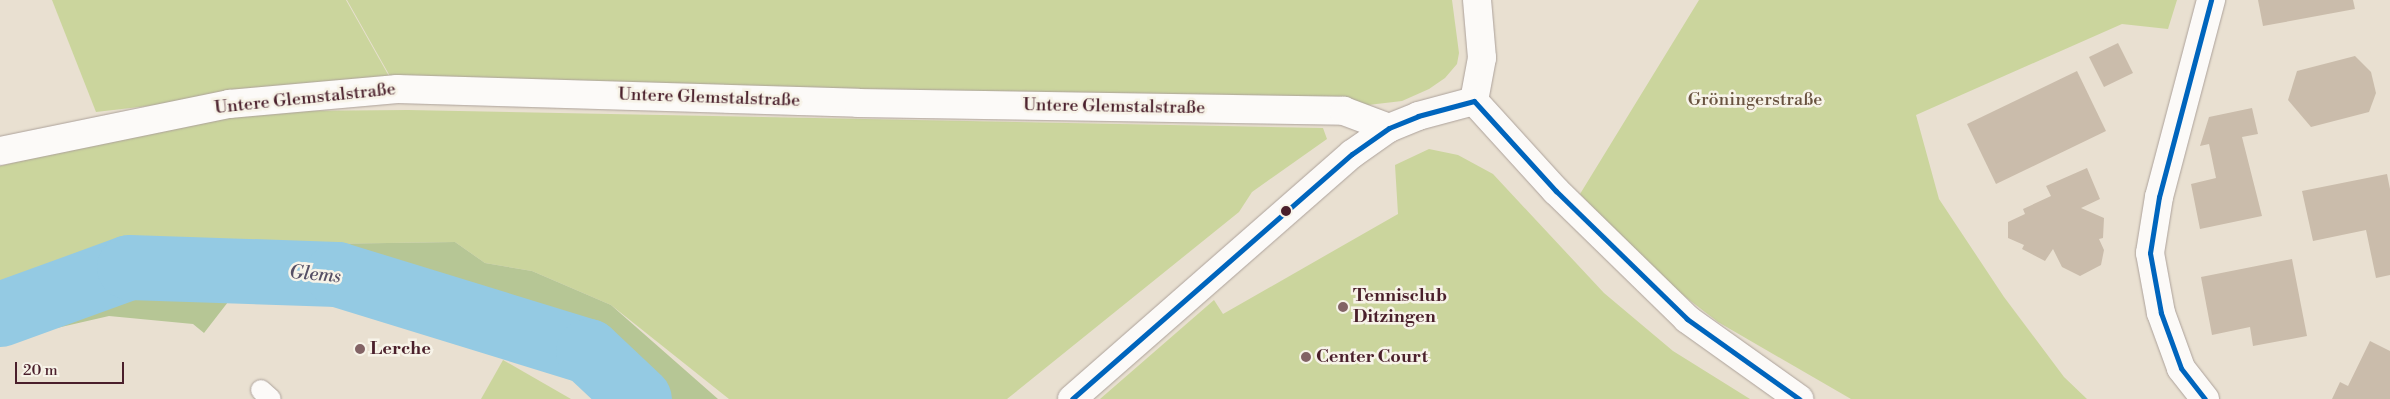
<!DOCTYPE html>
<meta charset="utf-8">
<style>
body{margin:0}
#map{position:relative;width:2390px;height:399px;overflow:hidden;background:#e9e0d1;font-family:"Libre Bodoni",serif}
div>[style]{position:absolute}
.green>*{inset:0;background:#cbd59d}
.forest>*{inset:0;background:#b6c695}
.river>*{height:65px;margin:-32.5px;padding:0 32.5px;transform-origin:32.5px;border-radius:32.5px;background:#94cae3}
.building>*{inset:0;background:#cabcab}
.roads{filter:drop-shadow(0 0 1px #aca19a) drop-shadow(0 0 1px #aca19a)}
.service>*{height:20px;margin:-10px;padding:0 10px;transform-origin:10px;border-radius:10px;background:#fcfaf8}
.minor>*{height:28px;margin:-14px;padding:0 14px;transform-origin:14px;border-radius:14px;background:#fcfaf8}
.bus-1>*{height:5px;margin:-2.5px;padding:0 2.5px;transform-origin:2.5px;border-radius:2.5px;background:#0065bd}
.dots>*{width:14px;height:14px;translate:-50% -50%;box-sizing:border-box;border:2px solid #f7f3e8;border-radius:50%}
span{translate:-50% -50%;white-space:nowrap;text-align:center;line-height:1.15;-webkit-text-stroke:5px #f7f3e8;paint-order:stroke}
.street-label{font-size:18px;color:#4a1f2b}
.park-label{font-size:18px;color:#695340}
.poi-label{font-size:18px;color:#4a1f2b;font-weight:700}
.left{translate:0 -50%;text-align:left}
.water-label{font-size:19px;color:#554f65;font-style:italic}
.scale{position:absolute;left:15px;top:362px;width:109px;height:22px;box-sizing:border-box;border:2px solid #4a1f2b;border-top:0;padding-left:6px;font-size:15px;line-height:18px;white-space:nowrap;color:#4a1f2b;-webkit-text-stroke:4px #f7f3e8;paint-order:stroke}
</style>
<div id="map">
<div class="green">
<div style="clip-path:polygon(52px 0,346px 0,390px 78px,96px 112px)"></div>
<div style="clip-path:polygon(347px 0,1452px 0,1459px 53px,1457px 64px,1445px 78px,1429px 89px,1402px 101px,1368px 105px,1326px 100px,588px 86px,391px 78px)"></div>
<div style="clip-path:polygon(1699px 0,2177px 0,2168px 29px,2122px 24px,1916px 115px,1939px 199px,2004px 297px,2064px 377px,2087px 399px,1851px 399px,1718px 322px,1666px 282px,1627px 243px,1580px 194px)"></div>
<div style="clip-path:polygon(408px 110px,1323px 128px,1327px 139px,1252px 192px,1239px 212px,1007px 399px,729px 399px,611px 305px,532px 271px,485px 263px,455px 242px,123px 247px,0 285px,0 166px,187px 121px,285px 111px)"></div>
<div style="clip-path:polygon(1429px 149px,1458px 155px,1493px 174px,1604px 293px,1673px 351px,1750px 399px,1100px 399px,1214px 300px,1223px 314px,1398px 214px,1395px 165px)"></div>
<div style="clip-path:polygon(503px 360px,571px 399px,481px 399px)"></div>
</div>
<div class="forest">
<div style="clip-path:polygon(455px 242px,485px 263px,532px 271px,611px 305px,718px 399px,639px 399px,588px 351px,350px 278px,252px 271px,204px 333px,193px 324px,109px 316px,0 341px,0 285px,123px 247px)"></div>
</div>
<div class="river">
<div style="left:0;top:314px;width:137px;rotate:-20deg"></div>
<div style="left:129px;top:267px;width:208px;rotate:1.9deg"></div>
<div style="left:337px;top:274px;width:263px;rotate:17.1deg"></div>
<div style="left:588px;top:351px;width:70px;rotate:43.3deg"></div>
</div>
<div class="building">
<div style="clip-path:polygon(2258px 0,2353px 0,2355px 9px,2263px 26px)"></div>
<div style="clip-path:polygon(2118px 43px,2133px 73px,2104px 87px,2089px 57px)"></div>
<div style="clip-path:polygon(2355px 56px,2371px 72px,2376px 93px,2369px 112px,2311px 127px,2288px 100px,2297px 71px)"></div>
<div style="clip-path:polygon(2077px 71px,2106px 131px,1996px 184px,1967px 124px)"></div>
<div style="clip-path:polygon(2252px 108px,2258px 134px,2242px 137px,2262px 216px,2200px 229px,2191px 184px,2216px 178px,2209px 144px,2200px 146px,2209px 117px)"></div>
<div style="clip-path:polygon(2087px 168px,2100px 199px,2081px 208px,2104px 218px,2103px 238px,2099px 239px,2104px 250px,2101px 265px,2080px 276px,2062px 267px,2053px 249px,2045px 261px,2022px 249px,2024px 245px,2008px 238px,2008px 222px,2025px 214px,2023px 209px,2051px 196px,2046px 186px)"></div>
<div style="clip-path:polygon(2387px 174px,2390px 189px,2390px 275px,2376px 278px,2366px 230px,2313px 241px,2302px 191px)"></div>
<div style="clip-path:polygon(2292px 259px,2307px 336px,2253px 346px,2250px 327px,2212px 335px,2201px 277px)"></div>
<div style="clip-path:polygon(2370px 341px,2390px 351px,2390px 399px,2332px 399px,2340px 382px,2348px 386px)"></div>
</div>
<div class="roads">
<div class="service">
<div style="left:261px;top:390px;width:13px;rotate:42deg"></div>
</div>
<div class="minor">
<div style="left:1474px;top:101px;width:122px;rotate:47.7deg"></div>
<div style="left:1556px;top:191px;width:183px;rotate:44.3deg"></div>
<div style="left:1687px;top:319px;width:138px;rotate:35.5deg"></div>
<div style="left:1474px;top:101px;width:44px;rotate:-79.5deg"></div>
<div style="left:1482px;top:58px;width:58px;rotate:-94.9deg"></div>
<div style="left:0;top:151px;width:234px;rotate:-11.6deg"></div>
<div style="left:229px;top:104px;width:169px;rotate:-5.1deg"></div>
<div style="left:397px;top:89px;width:461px;rotate:1.7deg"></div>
<div style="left:858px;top:103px;width:486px;rotate:0.9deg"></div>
<div style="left:1344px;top:111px;width:48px;rotate:20.7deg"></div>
<div style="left:1072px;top:399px;width:372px;rotate:-41.2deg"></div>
<div style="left:1352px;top:154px;width:45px;rotate:-35.1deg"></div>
<div style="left:1389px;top:128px;width:31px;rotate:-22deg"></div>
<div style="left:1418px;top:116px;width:58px;rotate:-15deg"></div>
<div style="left:2205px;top:399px;width:39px;rotate:-128deg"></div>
<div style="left:2181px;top:368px;width:59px;rotate:-110deg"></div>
<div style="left:2161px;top:313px;width:61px;rotate:-100.4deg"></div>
<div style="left:2150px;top:253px;width:57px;rotate:-80.9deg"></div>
<div style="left:2159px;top:197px;width:204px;rotate:-75.2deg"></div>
</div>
</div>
<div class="bus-1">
<div style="left:1072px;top:399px;width:372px;rotate:-41.2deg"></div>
<div style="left:1352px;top:154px;width:45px;rotate:-35.1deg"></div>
<div style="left:1389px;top:128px;width:31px;rotate:-22deg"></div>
<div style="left:1418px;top:116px;width:58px;rotate:-15deg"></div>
<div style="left:1474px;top:101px;width:122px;rotate:47.7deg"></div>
<div style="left:1556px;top:191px;width:183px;rotate:44.3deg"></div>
<div style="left:1687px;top:319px;width:138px;rotate:35.5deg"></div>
<div style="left:2205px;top:399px;width:39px;rotate:-128deg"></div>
<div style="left:2181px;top:368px;width:59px;rotate:-110deg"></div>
<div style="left:2161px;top:313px;width:61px;rotate:-100.4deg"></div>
<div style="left:2150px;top:253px;width:57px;rotate:-80.9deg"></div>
<div style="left:2159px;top:197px;width:204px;rotate:-75.2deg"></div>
</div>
<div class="dots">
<div style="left:1286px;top:211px;background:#4a1f2b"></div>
<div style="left:1343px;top:307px;background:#826365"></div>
<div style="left:360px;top:349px;background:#826365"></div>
<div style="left:1306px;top:357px;background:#826365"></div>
</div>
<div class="street-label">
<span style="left:709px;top:98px;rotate:2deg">Untere Glemstalstraße</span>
<span style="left:305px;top:99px;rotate:-6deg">Untere Glemstalstraße</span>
<span style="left:1114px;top:107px;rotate:1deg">Untere Glemstalstraße</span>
</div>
<div class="park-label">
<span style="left:1755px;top:100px">Gröningerstraße</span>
</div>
<div class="poi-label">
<span class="left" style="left:1353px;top:307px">Tennisclub<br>Ditzingen</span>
<span class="left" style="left:370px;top:349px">Lerche</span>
<span class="left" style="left:1316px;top:357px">Center Court</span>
</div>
<div class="water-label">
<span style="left:315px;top:275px;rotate:5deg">Glems</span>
</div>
<div class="scale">20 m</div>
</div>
